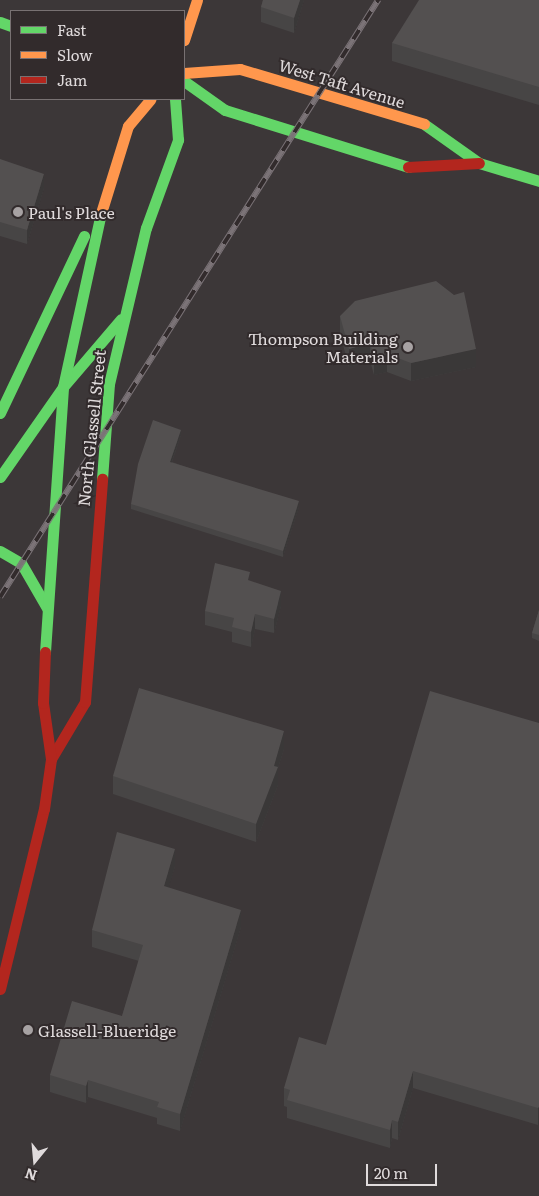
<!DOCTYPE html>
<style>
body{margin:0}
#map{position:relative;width:539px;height:1196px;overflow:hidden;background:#3c3738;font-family:Literata,serif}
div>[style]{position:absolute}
.fast>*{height:11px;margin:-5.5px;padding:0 5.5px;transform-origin:5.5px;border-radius:5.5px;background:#63d668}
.slow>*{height:11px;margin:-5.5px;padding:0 5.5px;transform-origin:5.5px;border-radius:5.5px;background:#ff974d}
.jam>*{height:11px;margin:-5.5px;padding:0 5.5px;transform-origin:5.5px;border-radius:5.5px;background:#b3261e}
.rail>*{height:5.5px;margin-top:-2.75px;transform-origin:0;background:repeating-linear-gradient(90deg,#322b2c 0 11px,#7b7377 0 22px);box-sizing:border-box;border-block:1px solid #7b7377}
.wall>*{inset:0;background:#474545}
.shaded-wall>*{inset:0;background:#3a3838}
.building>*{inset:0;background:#535050}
.dots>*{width:14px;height:14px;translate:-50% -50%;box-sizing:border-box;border:2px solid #322b2c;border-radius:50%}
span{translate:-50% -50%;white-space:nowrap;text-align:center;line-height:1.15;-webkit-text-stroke:4px #322b2c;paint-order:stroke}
.street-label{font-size:16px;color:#e0dbdc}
.poi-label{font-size:16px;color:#e0dbdc}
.left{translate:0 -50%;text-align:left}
.right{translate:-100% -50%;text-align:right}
.legend{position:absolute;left:10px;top:10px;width:175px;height:90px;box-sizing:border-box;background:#322b2c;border:1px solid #787172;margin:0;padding:6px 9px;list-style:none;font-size:15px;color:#e0dbdc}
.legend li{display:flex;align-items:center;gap:10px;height:25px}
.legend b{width:25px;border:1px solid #787172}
.north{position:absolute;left:10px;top:1136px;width:50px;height:50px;-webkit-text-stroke:4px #322b2c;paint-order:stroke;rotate:197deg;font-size:14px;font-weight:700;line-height:20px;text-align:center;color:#e0dbdc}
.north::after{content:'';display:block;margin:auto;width:18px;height:22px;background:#e0dbdc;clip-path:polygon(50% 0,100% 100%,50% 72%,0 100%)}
.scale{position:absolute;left:366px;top:1164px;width:71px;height:22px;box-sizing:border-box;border:2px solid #e0dbdc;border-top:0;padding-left:6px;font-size:15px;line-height:18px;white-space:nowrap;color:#e0dbdc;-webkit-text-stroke:4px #322b2c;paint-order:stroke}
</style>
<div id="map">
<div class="fast">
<div style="left:0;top:22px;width:12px;rotate:20deg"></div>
<div style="left:184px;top:81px;width:50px;rotate:35.3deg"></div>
<div style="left:225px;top:110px;width:192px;rotate:17.3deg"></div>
<div style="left:424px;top:124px;width:67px;rotate:35.3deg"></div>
<div style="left:479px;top:163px;width:63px;rotate:16.7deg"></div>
<div style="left:0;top:413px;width:196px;rotate:-64.6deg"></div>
<div style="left:0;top:477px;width:110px;rotate:-55deg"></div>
<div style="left:63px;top:387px;width:89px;rotate:-49.5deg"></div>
<div style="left:102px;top:479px;width:95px;rotate:-85.8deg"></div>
<div style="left:109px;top:384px;width:160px;rotate:-76.7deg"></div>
<div style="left:146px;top:228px;width:94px;rotate:-70deg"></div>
<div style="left:178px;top:140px;width:41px;rotate:-94.2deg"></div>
<div style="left:0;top:551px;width:24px;rotate:30deg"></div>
<div style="left:21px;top:563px;width:52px;rotate:60deg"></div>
<div style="left:45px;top:652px;width:266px;rotate:-86.1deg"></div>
<div style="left:63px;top:387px;width:178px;rotate:-77.7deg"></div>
</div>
<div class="slow">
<div style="left:184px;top:40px;width:42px;rotate:-72deg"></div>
<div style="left:184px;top:73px;width:56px;rotate:-4.1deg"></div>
<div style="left:240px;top:69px;width:192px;rotate:16.6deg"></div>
<div style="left:101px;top:213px;width:91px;rotate:-72.8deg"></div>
<div style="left:128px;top:126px;width:35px;rotate:-50deg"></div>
</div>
<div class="jam">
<div style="left:408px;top:167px;width:71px;rotate:-3.2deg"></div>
<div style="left:51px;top:759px;width:66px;rotate:-59.2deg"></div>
<div style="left:85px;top:702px;width:224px;rotate:-85.6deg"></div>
<div style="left:0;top:989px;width:185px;rotate:-76.3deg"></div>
<div style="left:44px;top:809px;width:50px;rotate:-82deg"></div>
<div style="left:51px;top:759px;width:57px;rotate:-98.1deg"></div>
<div style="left:43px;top:703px;width:51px;rotate:-87.8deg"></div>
</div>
<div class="rail">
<div style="left:0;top:597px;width:707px;rotate:-57.66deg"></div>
</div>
<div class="wall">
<div style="clip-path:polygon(263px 0,304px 0,294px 33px,261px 22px,261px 7px)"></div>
<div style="clip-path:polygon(539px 0,539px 105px,392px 61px,392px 43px)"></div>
<div style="clip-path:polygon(0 159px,44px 188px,27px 244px,0 236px)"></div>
<div style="clip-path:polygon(340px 316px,476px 367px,411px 381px,387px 372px,374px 375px,370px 361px,349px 367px,340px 334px)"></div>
<div style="clip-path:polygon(181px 435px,172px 462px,299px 507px,283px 557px,131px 509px,131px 504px)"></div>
<div style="clip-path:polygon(250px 581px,281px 606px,274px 633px,255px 629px,251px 647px,232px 642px,232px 632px,205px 625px,205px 611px)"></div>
<div style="clip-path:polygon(539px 610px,539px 641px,532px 638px,532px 633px)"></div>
<div style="clip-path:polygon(539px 723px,538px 1125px,413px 1088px,398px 1140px,392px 1138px,390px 1148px,287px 1118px,287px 1107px,284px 1106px,284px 1088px,326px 1045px)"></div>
<div style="clip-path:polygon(284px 749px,278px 768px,278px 785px,256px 842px,113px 794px,113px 776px)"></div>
<div style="clip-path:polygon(175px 866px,168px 888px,241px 927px,180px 1131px,157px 1124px,157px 1118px,88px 1097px,86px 1103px,50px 1092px,50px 1075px,122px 1016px,139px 961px,92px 947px,92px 930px)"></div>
</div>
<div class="shaded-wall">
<div style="clip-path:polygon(300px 0,304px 0,294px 33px,294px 18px)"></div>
<div style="clip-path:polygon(44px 174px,44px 188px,27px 244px,27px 230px)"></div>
<div style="clip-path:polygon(370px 343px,370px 361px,349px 367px,349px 349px)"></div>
<div style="clip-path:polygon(476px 349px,476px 367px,411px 381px,411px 363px)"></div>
<div style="clip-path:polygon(387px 354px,387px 372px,374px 375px,374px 358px)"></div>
<div style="clip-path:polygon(181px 430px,181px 435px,170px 467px,170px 462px)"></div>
<div style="clip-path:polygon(299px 501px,299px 507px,283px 557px,283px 551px)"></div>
<div style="clip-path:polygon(281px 591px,281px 606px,274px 633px,274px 619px)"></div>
<div style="clip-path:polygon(255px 614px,255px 629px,251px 647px,251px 632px)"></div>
<div style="clip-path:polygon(284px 731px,284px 749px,278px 768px,278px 785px,256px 842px,256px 824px)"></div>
<div style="clip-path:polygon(175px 849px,175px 866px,164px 903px,164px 886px)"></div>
<div style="clip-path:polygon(241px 910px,241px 927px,180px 1131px,180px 1114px)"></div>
<div style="clip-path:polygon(413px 1071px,413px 1088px,398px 1140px,398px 1122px)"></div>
<div style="clip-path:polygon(88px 1080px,88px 1097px,86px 1103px,86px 1086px)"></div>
<div style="clip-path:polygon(539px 1107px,539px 1125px,538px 1125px,538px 1108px)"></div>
<div style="clip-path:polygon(392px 1120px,392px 1138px,390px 1148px,390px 1130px)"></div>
</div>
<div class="building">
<div style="clip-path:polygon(263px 0,300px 0,294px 18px,261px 7px)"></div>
<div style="clip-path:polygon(419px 0,539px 0,539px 87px,392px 43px)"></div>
<div style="clip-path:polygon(0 159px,44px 174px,27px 230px,0 222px)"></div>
<div style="clip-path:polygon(436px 281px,454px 295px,464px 292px,476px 349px,411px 363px,387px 354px,374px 358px,370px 343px,349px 349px,340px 316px,355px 301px)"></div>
<div style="clip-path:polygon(153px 420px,181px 430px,170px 462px,299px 501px,283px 551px,131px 504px,138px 464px)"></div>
<div style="clip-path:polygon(215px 563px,250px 572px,248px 580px,281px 591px,274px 619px,255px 614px,251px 632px,232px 627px,234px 618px,205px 611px)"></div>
<div style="clip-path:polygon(539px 610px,539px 635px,532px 633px)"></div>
<div style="clip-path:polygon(139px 688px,284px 731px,274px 766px,278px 767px,256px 824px,113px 776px)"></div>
<div style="clip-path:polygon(430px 691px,539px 723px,539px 1107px,538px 1108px,413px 1071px,398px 1122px,392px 1120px,390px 1130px,287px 1100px,290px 1090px,284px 1088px,299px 1037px,326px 1045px)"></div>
<div style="clip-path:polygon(117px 832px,175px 849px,164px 886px,241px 910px,180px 1114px,157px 1107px,159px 1102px,88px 1080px,86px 1086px,50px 1075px,72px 1001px,122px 1016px,143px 945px,92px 930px)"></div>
</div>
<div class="dots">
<div style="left:18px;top:212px;background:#a7a2a3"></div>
<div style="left:408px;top:347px;background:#a7a2a3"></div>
<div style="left:28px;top:1030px;background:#a7a2a3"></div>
</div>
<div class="street-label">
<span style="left:342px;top:83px;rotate:17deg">West Taft Avenue</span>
<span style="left:91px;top:428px;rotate:-84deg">North Glassell Street</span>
</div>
<div class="poi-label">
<span class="left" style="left:28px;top:212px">Paul's Place</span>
<span class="right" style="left:398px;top:347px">Thompson Building<br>Materials</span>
<span class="left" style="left:38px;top:1030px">Glassell-Blueridge</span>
</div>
<ul class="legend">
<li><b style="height:6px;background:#63d668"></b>Fast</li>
<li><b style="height:6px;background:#ff974d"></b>Slow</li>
<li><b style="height:6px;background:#b3261e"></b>Jam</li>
</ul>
<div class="north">N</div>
<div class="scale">20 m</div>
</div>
